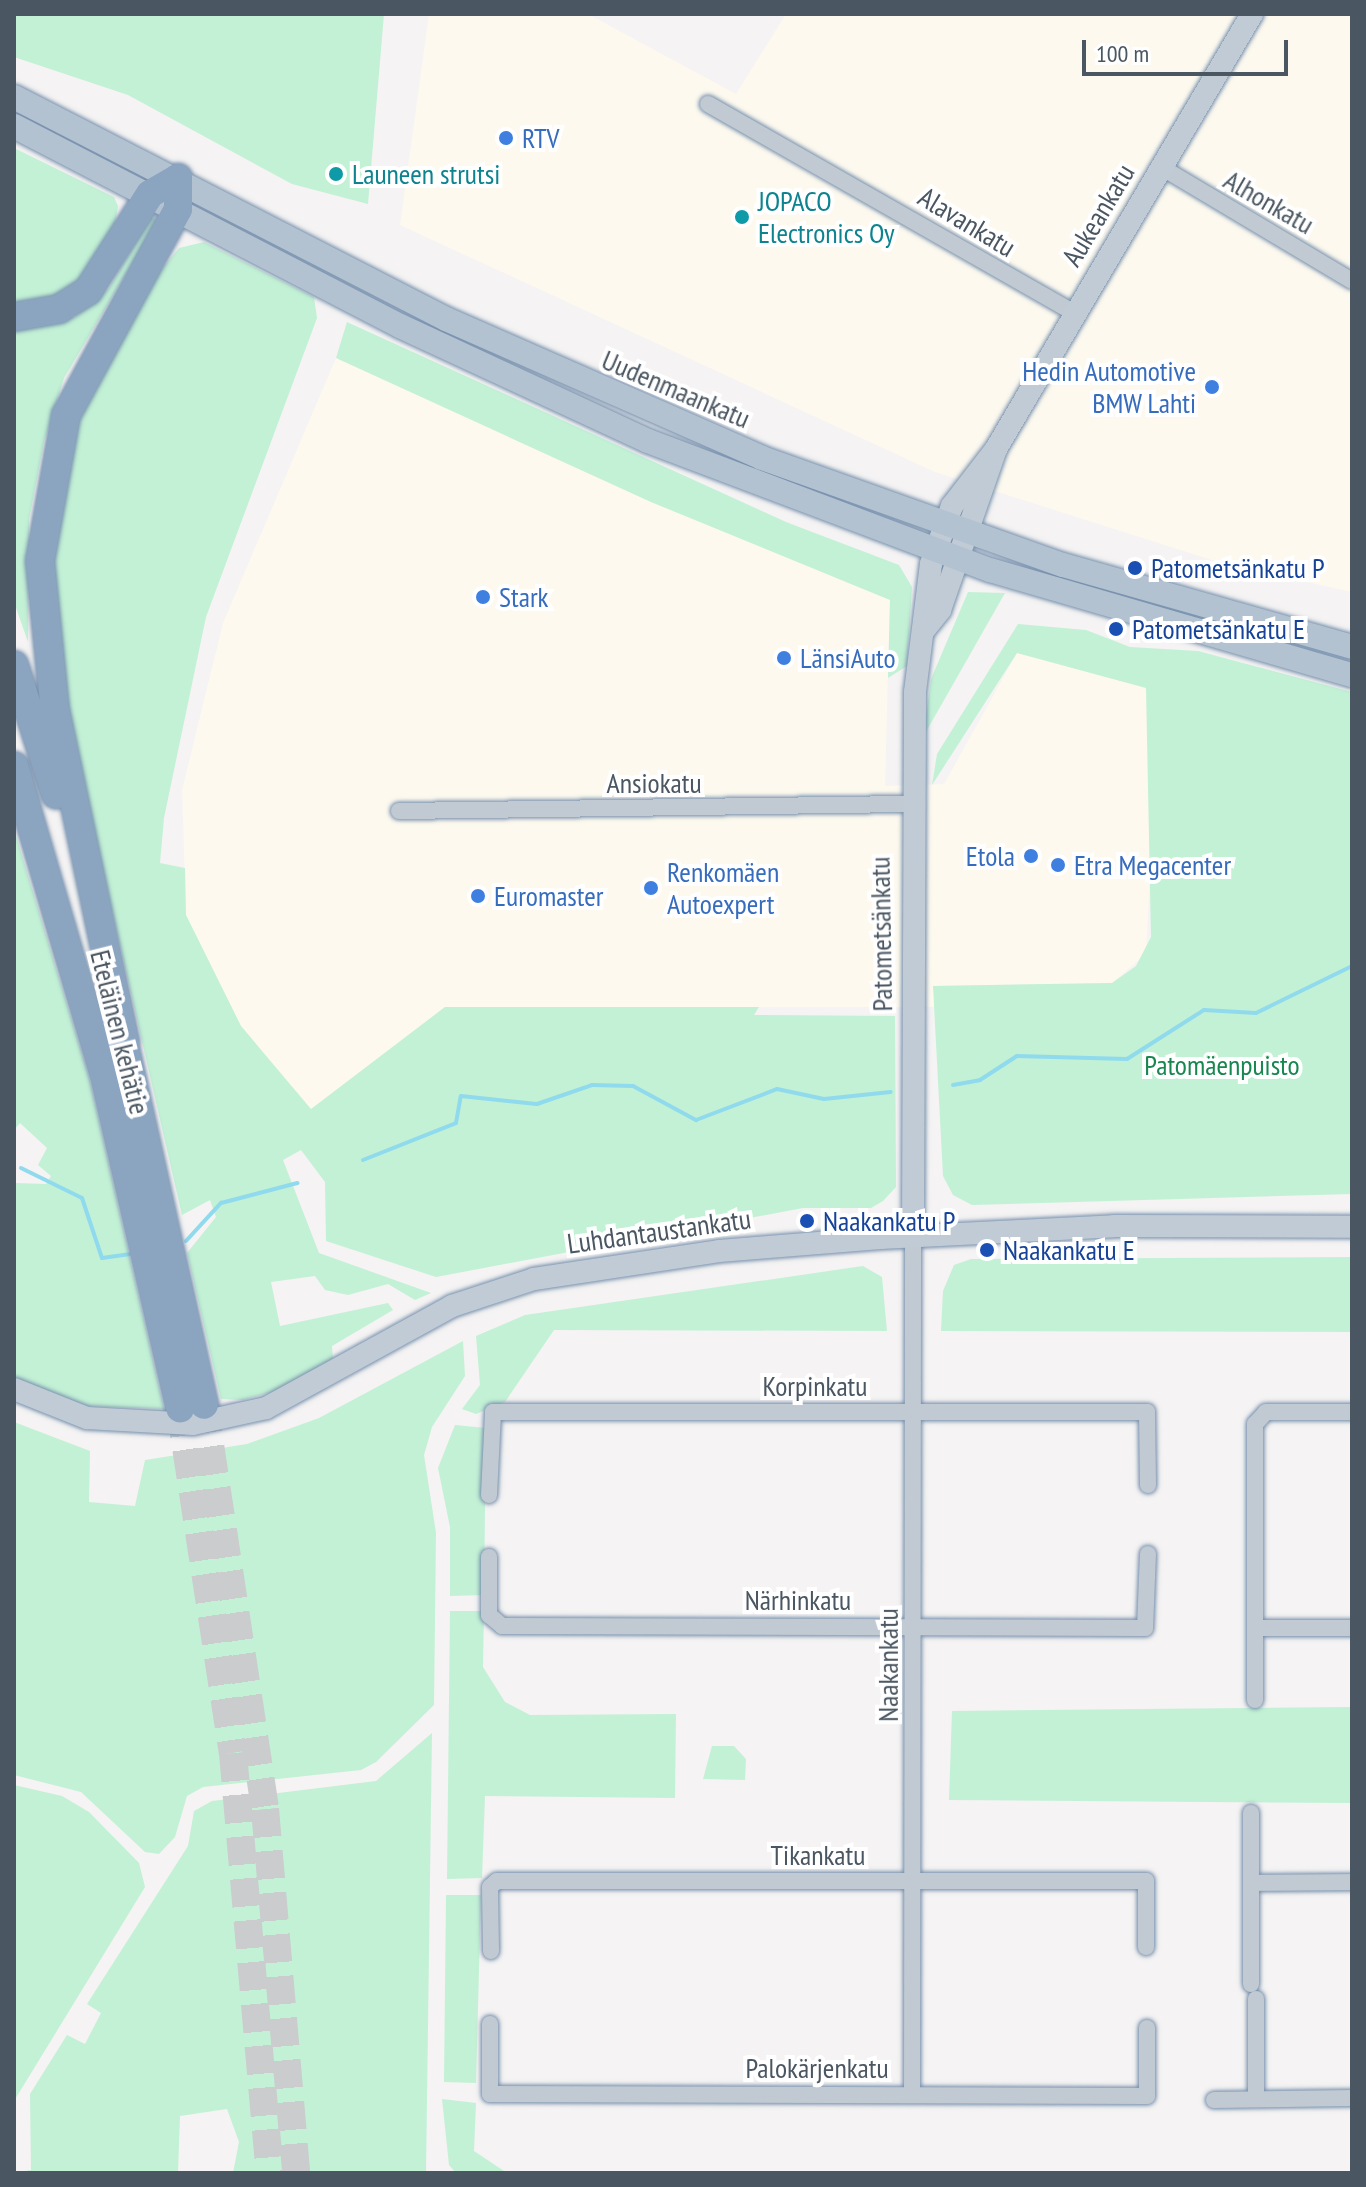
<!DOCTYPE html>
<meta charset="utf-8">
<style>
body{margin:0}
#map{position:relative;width:1366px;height:2187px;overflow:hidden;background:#f5f3f3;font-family:"PT Sans Narrow",sans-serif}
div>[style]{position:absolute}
.commercial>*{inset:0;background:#fdf9ef}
.green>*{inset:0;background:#c3f1d5}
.stream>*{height:4px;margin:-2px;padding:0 2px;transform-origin:2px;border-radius:2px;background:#90daee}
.highway-tunnel>*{height:28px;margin-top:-14px;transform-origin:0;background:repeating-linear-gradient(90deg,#caccce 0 28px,transparent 0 42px)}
.roads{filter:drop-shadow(0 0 2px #7690ad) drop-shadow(0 0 2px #7690ad)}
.street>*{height:16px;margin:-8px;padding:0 8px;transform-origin:8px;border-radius:8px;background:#c1cad2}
.secondary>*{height:22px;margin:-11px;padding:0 11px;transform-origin:11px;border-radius:11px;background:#c1cbd6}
.primary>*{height:24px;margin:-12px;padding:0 12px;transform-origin:12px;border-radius:12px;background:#b3c2d1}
.highway>*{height:28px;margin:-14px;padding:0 14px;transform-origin:14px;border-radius:14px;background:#8ba5c1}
.dots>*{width:22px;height:22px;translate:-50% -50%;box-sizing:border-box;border:4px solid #fff;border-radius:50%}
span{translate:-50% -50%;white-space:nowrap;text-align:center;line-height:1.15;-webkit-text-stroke:8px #fff;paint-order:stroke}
.shop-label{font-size:28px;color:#366cbe}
.left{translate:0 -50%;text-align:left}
.right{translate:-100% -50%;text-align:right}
.culture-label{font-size:28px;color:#0d838f}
.street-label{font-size:28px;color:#4a5661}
.transit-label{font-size:28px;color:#164399}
.park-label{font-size:28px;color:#17864f}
.frame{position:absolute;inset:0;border:16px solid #4a5661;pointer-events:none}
.scale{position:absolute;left:1082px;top:40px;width:206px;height:36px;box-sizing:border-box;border:4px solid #4a5661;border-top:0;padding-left:10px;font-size:24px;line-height:28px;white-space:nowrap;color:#4a5661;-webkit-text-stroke:6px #fff;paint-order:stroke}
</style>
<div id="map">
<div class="commercial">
<div style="clip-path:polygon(429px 14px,588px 14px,736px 94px,786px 14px,1352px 14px,1352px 592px,1221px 563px,935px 472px,400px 225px)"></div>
<div style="clip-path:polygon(336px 358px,651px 502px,890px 600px,885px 786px,944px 784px,1017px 653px,1147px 688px,1153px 820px,1146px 954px,1112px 983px,934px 986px,934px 1007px,445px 1007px,311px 1110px,241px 1026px,186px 915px,182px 790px,223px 623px)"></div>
</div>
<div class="green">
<div style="clip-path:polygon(14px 14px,384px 14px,368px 204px,292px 184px,128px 95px,14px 57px)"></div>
<div style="clip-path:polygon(14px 148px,114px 197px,118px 206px,115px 224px,83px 278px,54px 298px,14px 307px)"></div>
<div style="clip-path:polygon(151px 217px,158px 220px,64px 378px,44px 442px,29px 520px,28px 642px,14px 602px,14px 328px,75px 317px,109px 288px)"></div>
<div style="clip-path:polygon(204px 242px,314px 297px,317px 318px,206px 617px,164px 818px,160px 863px,185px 868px,186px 915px,241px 1026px,311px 1109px,445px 1007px,759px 1007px,754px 1015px,895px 1016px,896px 1187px,883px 1201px,871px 1208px,803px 1208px,436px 1277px,326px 1241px,325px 1182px,301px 1150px,283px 1160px,319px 1253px,431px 1293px,415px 1300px,388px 1284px,348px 1295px,325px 1290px,315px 1276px,271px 1282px,280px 1326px,388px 1303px,393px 1310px,332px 1346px,333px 1360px,293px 1386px,243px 1400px,221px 1399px,187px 1253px,216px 1217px,210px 1200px,182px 1215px,60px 685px,50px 563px,83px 398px,156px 276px,179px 248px)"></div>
<div style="clip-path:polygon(347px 322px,786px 522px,899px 565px,912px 587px,907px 666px,888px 678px,890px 600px,651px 502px,336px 358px)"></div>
<div style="clip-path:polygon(968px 592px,1005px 593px,923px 737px,931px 679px)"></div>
<div style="clip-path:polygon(1018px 624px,1086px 630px,1130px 647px,1198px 651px,1352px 692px,1352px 1194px,972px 1205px,953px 1195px,943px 1176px,933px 986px,1112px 983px,1136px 966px,1151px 937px,1146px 688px,1017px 653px,932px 785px,937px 754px)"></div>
<div style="clip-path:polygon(14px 829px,89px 1077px,164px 1409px,83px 1406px,14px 1377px,14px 1183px,46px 1184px,51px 1176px,38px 1165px,47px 1148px,20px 1123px,14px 1130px)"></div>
<div style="clip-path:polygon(1352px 1257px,1352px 1332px,941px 1331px,943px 1291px,954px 1265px,971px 1259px)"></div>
<div style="clip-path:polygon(863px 1266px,882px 1277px,887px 1331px,554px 1330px,505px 1402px,476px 1414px,462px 1409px,480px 1385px,476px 1336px,525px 1315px)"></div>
<div style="clip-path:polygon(463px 1341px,465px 1376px,432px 1427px,424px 1455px,436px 1533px,434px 1705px,376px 1762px,361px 1770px,203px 1787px,187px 1796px,175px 1837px,159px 1854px,145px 1852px,81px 1792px,14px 1775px,14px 1422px,90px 1451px,89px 1502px,135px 1506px,145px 1460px,247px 1444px,319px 1418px)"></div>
<div style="clip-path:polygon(455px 1425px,486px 1428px,484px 1595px,450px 1596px,450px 1527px,438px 1468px)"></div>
<div style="clip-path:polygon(450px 1611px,484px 1611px,483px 1667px,505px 1702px,530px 1715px,676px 1714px,675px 1798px,485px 1796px,482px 1878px,447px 1879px)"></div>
<div style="clip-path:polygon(1352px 1707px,1352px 1803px,949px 1800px,952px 1711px)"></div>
<div style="clip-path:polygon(432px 1733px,426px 2173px,233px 2173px,239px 2142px,227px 2109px,180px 2116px,178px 2172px,14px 2173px,31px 2170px,30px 2094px,67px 2035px,85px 2044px,101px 2013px,87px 2004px,188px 1846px,194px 1811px,212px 1801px,376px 1781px)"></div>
<div style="clip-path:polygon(712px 1746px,734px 1746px,746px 1759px,745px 1780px,703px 1779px)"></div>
<div style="clip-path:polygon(14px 1785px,62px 1796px,89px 1812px,139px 1863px,145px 1887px,14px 2101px)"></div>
<div style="clip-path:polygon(446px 1895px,481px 1895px,476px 2083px,444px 2082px)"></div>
<div style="clip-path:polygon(442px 2099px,476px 2103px,474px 2151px,507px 2173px,456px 2173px,449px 2165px)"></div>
</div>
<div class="stream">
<div style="left:953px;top:1085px;width:27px;rotate:-10deg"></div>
<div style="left:980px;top:1080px;width:44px;rotate:-33deg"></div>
<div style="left:1017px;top:1056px;width:110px;rotate:1.6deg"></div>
<div style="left:1127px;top:1059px;width:91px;rotate:-32.5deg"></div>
<div style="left:1204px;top:1010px;width:52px;rotate:3.3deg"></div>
<div style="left:1256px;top:1013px;width:107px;rotate:-26.1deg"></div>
<div style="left:363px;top:1160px;width:100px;rotate:-21.7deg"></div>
<div style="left:456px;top:1123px;width:27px;rotate:-80deg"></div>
<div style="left:461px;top:1096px;width:76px;rotate:6deg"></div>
<div style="left:537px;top:1104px;width:58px;rotate:-19.1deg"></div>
<div style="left:592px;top:1085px;width:41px;rotate:1.4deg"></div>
<div style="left:633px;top:1086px;width:72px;rotate:28.4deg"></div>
<div style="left:696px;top:1120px;width:87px;rotate:-20.9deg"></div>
<div style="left:777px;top:1089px;width:48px;rotate:12deg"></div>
<div style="left:824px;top:1099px;width:67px;rotate:-6deg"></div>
<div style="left:21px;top:1168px;width:68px;rotate:26.2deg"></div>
<div style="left:82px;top:1198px;width:63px;rotate:71.6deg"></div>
<div style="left:102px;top:1258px;width:27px;rotate:-8deg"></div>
<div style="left:186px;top:1241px;width:52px;rotate:-47.4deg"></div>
<div style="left:221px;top:1203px;width:79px;rotate:-14.7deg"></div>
</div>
<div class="highway-tunnel">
<div style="left:204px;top:1405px;width:409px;rotate:81.4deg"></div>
<div style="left:265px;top:1809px;width:365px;rotate:85.1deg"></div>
<div style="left:180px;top:1408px;width:349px;rotate:81.3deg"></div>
<div style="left:233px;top:1753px;width:422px;rotate:85deg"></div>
</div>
<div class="roads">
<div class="street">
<div style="left:708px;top:104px;width:421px;rotate:29.7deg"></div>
<div style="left:1161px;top:167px;width:222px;rotate:30.8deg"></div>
<div style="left:399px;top:811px;width:510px;rotate:-0.79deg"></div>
<div style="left:489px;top:1495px;width:83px;rotate:-87.2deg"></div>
<div style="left:493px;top:1412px;width:654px"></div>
<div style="left:1147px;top:1412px;width:73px;rotate:89.2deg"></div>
<div style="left:489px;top:1557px;width:58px;rotate:90deg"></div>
<div style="left:489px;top:1615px;width:17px;rotate:40deg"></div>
<div style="left:502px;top:1626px;width:643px;rotate:0.18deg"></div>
<div style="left:1145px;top:1628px;width:74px;rotate:-87.7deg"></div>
<div style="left:1255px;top:1628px;width:97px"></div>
<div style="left:1255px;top:1700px;width:276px;rotate:-90deg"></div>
<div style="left:1255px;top:1424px;width:16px;rotate:-47deg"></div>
<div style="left:1266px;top:1412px;width:86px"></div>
<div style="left:1254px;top:1883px;width:98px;rotate:-0.6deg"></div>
<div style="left:491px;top:1951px;width:64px;rotate:-90.9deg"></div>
<div style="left:490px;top:1887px;width:9px;rotate:-41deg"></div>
<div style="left:497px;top:1881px;width:649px"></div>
<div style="left:1146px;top:1881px;width:66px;rotate:90deg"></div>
<div style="left:1251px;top:1984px;width:171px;rotate:-90deg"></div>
<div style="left:1256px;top:1999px;width:99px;rotate:90deg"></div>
<div style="left:490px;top:2024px;width:70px;rotate:90deg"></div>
<div style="left:490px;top:2094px;width:657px;rotate:0.17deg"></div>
<div style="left:1147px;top:2096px;width:68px;rotate:-90deg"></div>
<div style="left:912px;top:2094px;width:858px;rotate:-89.93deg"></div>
<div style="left:1214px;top:2100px;width:138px;rotate:-0.8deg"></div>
</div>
<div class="secondary">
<div style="left:924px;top:630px;width:26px;rotate:-51deg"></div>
<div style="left:940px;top:610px;width:170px;rotate:-70.8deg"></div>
<div style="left:996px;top:449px;width:505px;rotate:-59.52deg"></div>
<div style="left:913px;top:1236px;width:544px;rotate:-89.79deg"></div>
<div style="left:915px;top:692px;width:129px;rotate:-82.9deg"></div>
<div style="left:931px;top:564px;width:62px;rotate:-70.1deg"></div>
<div style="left:952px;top:506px;width:72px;rotate:-52.3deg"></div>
<div style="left:14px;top:1389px;width:79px;rotate:21.7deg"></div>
<div style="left:87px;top:1418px;width:106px;rotate:3.2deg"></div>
<div style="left:193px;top:1424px;width:75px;rotate:-12.4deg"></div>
<div style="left:266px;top:1408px;width:212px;rotate:-28.7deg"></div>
<div style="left:452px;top:1306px;width:86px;rotate:-18.2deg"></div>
<div style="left:534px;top:1279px;width:187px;rotate:-8.6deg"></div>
<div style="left:719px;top:1251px;width:162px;rotate:-4.6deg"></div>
<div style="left:880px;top:1238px;width:234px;rotate:-2.9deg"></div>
<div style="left:1114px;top:1226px;width:238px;rotate:0.2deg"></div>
</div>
<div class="primary">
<div style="left:14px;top:97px;width:486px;rotate:27.2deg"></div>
<div style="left:446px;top:319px;width:345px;rotate:23.7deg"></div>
<div style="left:762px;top:458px;width:319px;rotate:19.6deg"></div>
<div style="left:1063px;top:565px;width:300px;rotate:15.8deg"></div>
<div style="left:14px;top:126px;width:435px;rotate:27.4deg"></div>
<div style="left:400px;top:326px;width:273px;rotate:24.9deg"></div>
<div style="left:648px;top:441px;width:366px;rotate:20.7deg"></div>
<div style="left:990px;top:570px;width:377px;rotate:16.2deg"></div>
</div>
<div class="highway">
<div style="left:14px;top:317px;width:46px;rotate:-10.1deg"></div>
<div style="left:59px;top:309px;width:34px;rotate:-32deg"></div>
<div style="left:88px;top:291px;width:115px;rotate:-57.4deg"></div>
<div style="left:150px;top:194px;width:32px;rotate:-30deg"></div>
<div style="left:178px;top:178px;width:31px;rotate:90deg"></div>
<div style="left:178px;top:209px;width:234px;rotate:118.5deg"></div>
<div style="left:66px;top:415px;width:148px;rotate:100.1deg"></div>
<div style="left:40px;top:561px;width:150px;rotate:84.3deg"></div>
<div style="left:55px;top:710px;width:340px;rotate:78.1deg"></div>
<div style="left:14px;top:665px;width:136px;rotate:72deg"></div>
<div style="left:14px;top:766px;width:320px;rotate:73.7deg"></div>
<div style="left:104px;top:1073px;width:344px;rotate:77.2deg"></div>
<div style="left:120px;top:1026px;width:388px;rotate:77.5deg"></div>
</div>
</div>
<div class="dots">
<div style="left:506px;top:138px;background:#3f7fe0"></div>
<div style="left:336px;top:174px;background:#0f9aa8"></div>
<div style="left:742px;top:217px;background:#0f9aa8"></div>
<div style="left:1212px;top:387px;background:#3f7fe0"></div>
<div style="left:1135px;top:568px;background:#1a4fb4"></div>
<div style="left:483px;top:597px;background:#3f7fe0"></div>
<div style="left:1116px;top:629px;background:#1a4fb4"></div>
<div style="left:784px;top:658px;background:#3f7fe0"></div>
<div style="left:1031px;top:856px;background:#3f7fe0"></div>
<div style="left:1058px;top:865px;background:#3f7fe0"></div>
<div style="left:651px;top:888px;background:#3f7fe0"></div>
<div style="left:478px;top:896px;background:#3f7fe0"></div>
<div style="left:807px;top:1221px;background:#1a4fb4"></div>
<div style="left:987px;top:1250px;background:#1a4fb4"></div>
</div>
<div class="shop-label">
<span class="left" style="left:522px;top:138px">RTV</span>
<span class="right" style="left:1196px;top:387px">Hedin Automotive<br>BMW Lahti</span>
<span class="left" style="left:499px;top:597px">Stark</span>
<span class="left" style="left:800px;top:658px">LänsiAuto</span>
<span class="right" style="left:1015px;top:856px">Etola</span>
<span class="left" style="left:1074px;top:865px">Etra Megacenter</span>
<span class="left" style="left:667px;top:888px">Renkomäen<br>Autoexpert</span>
<span class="left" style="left:494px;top:896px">Euromaster</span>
</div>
<div class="culture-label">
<span class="left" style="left:352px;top:174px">Launeen strutsi</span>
<span class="left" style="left:758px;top:217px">JOPACO<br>Electronics Oy</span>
</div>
<div class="street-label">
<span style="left:1269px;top:202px;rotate:30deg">Alhonkatu</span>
<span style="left:1098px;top:215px;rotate:-59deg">Aukeankatu</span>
<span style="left:967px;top:222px;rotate:31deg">Alavankatu</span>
<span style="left:676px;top:389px;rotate:23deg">Uudenmaankatu</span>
<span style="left:654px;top:783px">Ansiokatu</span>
<span style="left:881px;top:934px;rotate:-91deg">Patometsänkatu</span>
<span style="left:120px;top:1032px;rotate:76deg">Eteläinen kehätie</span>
<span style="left:659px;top:1231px;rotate:-8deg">Luhdantaustankatu</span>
<span style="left:815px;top:1386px">Korpinkatu</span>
<span style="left:798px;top:1600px">Närhinkatu</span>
<span style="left:888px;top:1665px;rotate:-90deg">Naakankatu</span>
<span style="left:818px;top:1855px">Tikankatu</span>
<span style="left:817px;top:2068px">Palokärjenkatu</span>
</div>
<div class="transit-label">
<span class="left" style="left:1151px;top:568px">Patometsänkatu P</span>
<span class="left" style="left:1132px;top:629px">Patometsänkatu E</span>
<span class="left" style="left:823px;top:1221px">Naakankatu P</span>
<span class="left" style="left:1003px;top:1250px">Naakankatu E</span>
</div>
<div class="park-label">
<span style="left:1222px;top:1065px">Patomäenpuisto</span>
</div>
<div class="frame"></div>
<div class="scale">100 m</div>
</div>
